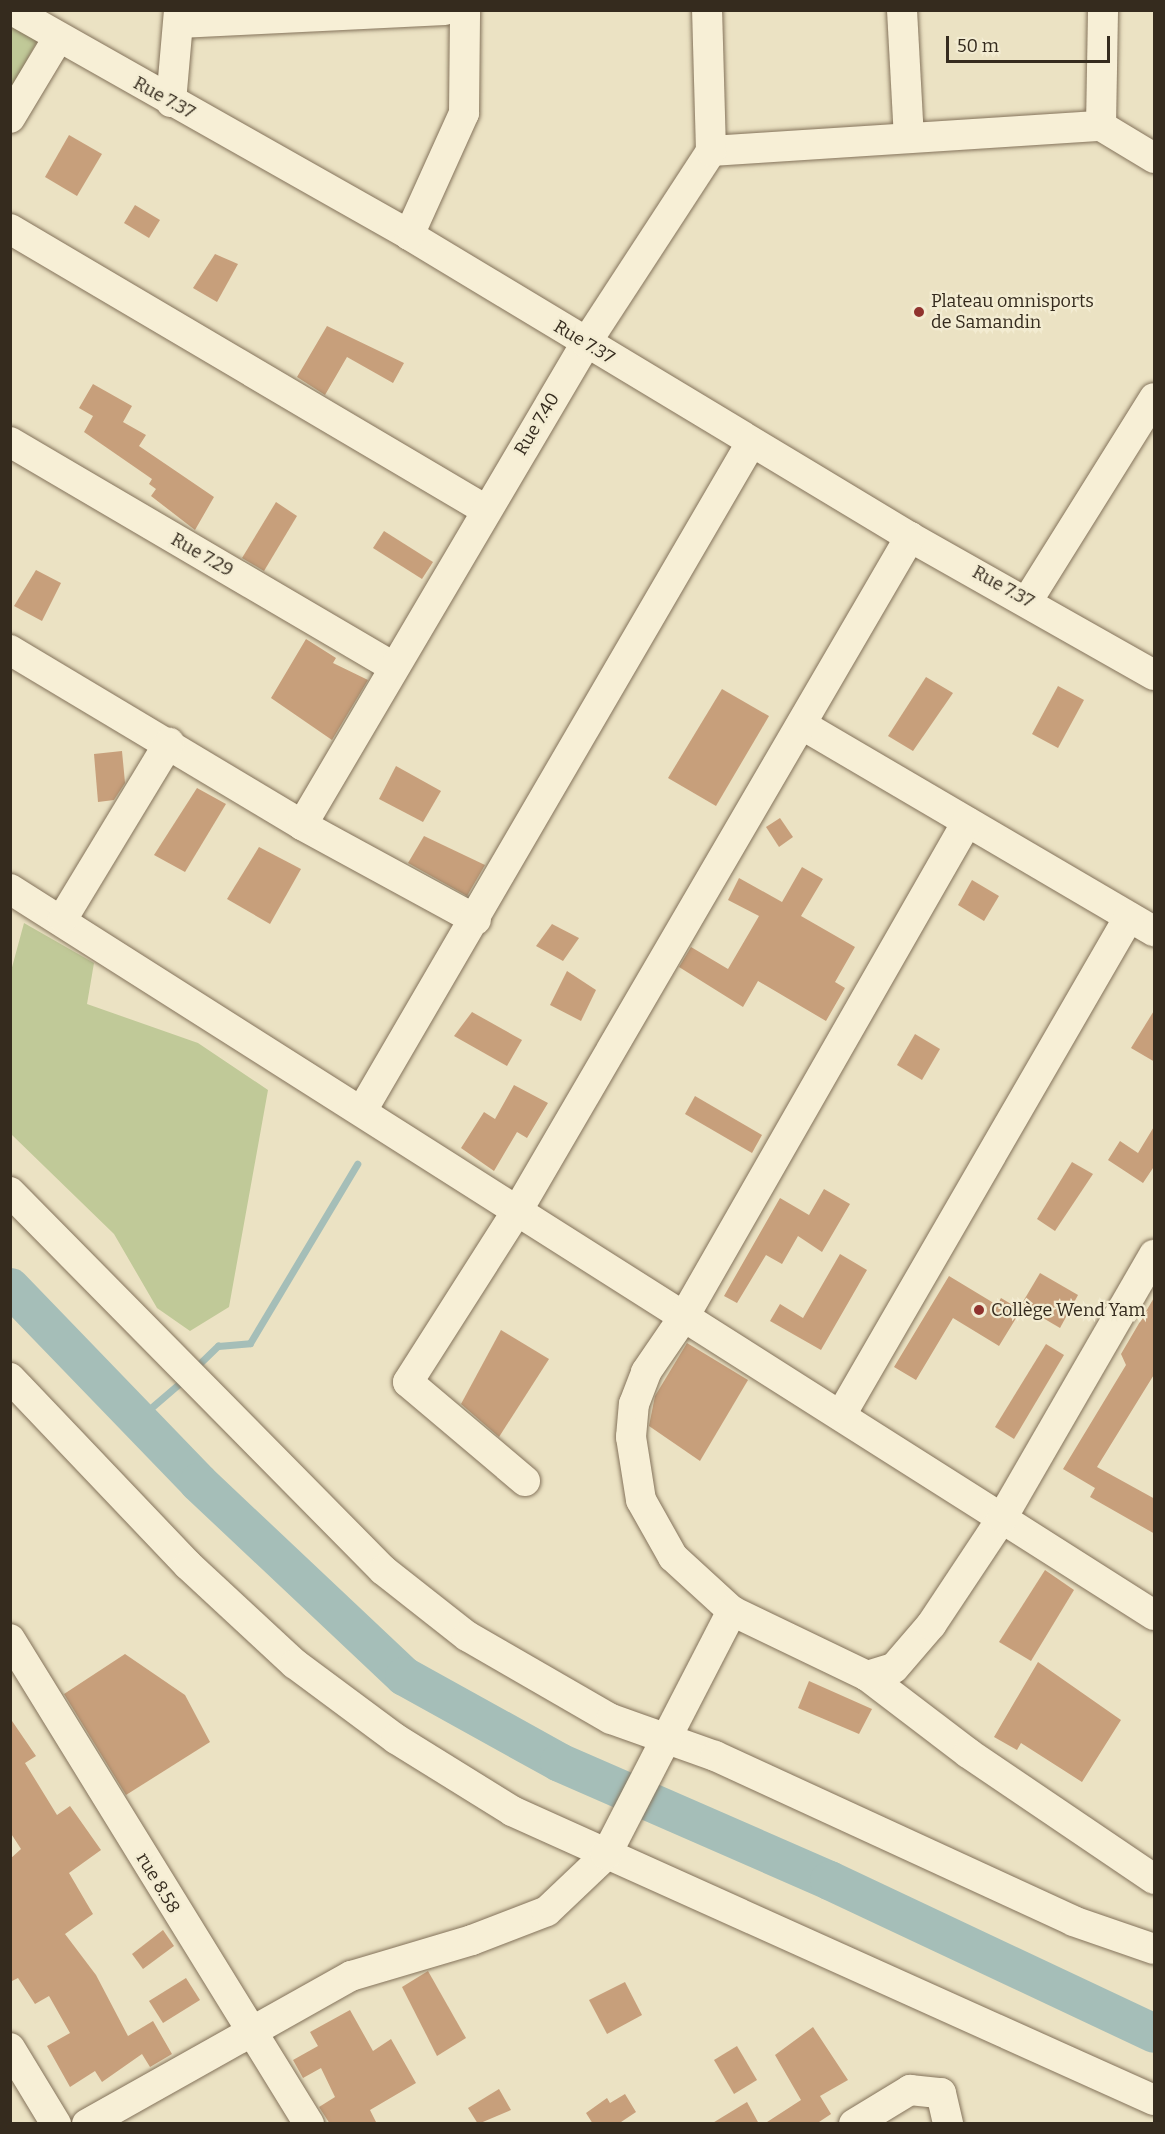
<!DOCTYPE html>
<meta charset="utf-8">
<style>
body{margin:0}
#map{position:relative;width:1165px;height:2134px;overflow:hidden;background:#ebe2c3;font-family:Bitter,serif}
div>[style]{position:absolute}
.green>*{inset:0;background:#c0c998}
.stream>*{height:7px;margin:-3.5px;padding:0 3.5px;transform-origin:3.5px;border-radius:3.5px;background:#a5beb8}
.river>*{height:39px;margin:-19.5px;padding:0 19.5px;transform-origin:19.5px;border-radius:19.5px;background:#a5beb8}
.building>*{inset:0;background:#c79f7b}
.roads{filter:drop-shadow(0 0 2px #84735b) drop-shadow(0 0 2px #84735b)}
.minor>*{height:30px;margin:-15px;padding:0 15px;transform-origin:15px;border-radius:15px;background:#f7efd6}
.dots>*{width:16px;height:16px;translate:-50% -50%;box-sizing:border-box;border:3px solid #f3ecd2;border-radius:50%}
span{translate:-50% -50%;white-space:nowrap;text-align:center;line-height:1.15;-webkit-text-stroke:4.5px #f3ecd2;paint-order:stroke}
.street-label{font-size:18px;color:#352b1e}
.poi-label{font-size:18px;color:#352b1e}
.left{translate:0 -50%;text-align:left}
.frame{position:absolute;inset:0;border:12px solid #352b1e;pointer-events:none}
.scale{position:absolute;left:946px;top:36px;width:164px;height:27px;box-sizing:border-box;border:3px solid #352b1e;border-top:0;padding-left:8px;font-size:18px;line-height:21px;white-space:nowrap;color:#352b1e;-webkit-text-stroke:4px #f3ecd2;paint-order:stroke}
</style>
<div id="map">
<div class="green">
<div style="clip-path:polygon(11px 19px,39px 38px,11px 89px)"></div>
<div style="clip-path:polygon(24px 923px,94px 963px,87px 1004px,198px 1043px,268px 1090px,229px 1307px,190px 1331px,157px 1308px,114px 1234px,11px 1134px,11px 971px)"></div>
</div>
<div class="stream">
<div style="left:198px;top:1365px;width:28px;rotate:-44deg"></div>
<div style="left:218px;top:1346px;width:32px;rotate:-5deg"></div>
<div style="left:250px;top:1343px;width:209px;rotate:-59.1deg"></div>
<div style="left:138px;top:1419px;width:57px;rotate:-40.7deg"></div>
</div>
<div class="river">
<div style="left:10px;top:1287px;width:271px;rotate:46deg"></div>
<div style="left:198px;top:1482px;width:283px;rotate:43.3deg"></div>
<div style="left:404px;top:1676px;width:177px;rotate:29deg"></div>
<div style="left:559px;top:1762px;width:295px;rotate:23.6deg"></div>
<div style="left:829px;top:1880px;width:359px;rotate:25.2deg"></div>
</div>
<div class="building">
<div style="clip-path:polygon(69px 135px,102px 154px,77px 196px,45px 177px)"></div>
<div style="clip-path:polygon(135px 205px,160px 220px,149px 238px,124px 223px)"></div>
<div style="clip-path:polygon(215px 254px,238px 264px,217px 302px,193px 288px)"></div>
<div style="clip-path:polygon(327px 326px,404px 363px,393px 383px,347px 357px,325px 395px,297px 377px)"></div>
<div style="clip-path:polygon(93px 384px,132px 406px,123px 422px,146px 435px,139px 446px,214px 497px,195px 530px,151px 496px,156px 489px,149px 484px,152px 479px,84px 432px,93px 416px,79px 408px)"></div>
<div style="clip-path:polygon(276px 502px,297px 516px,264px 571px,242px 558px)"></div>
<div style="clip-path:polygon(384px 531px,433px 562px,422px 579px,373px 548px)"></div>
<div style="clip-path:polygon(36px 570px,61px 583px,42px 621px,14px 606px)"></div>
<div style="clip-path:polygon(306px 639px,336px 658px,333px 663px,368px 680px,332px 740px,271px 698px)"></div>
<div style="clip-path:polygon(926px 677px,953px 693px,913px 751px,888px 736px)"></div>
<div style="clip-path:polygon(1058px 686px,1084px 700px,1058px 748px,1032px 734px)"></div>
<div style="clip-path:polygon(722px 689px,769px 716px,716px 806px,668px 778px)"></div>
<div style="clip-path:polygon(122px 751px,125px 783px,114px 800px,98px 802px,94px 754px)"></div>
<div style="clip-path:polygon(396px 766px,441px 791px,423px 822px,379px 799px)"></div>
<div style="clip-path:polygon(197px 788px,226px 804px,185px 872px,154px 855px)"></div>
<div style="clip-path:polygon(780px 818px,793px 837px,779px 847px,766px 827px)"></div>
<div style="clip-path:polygon(424px 836px,485px 865px,467px 896px,408px 863px)"></div>
<div style="clip-path:polygon(259px 847px,301px 869px,270px 924px,227px 899px)"></div>
<div style="clip-path:polygon(802px 867px,823px 879px,801px 916px,855px 947px,835px 982px,845px 988px,826px 1021px,758px 981px,743px 1007px,679px 967px,691px 947px,728px 969px,759px 916px,728px 900px,739px 878px,782px 902px)"></div>
<div style="clip-path:polygon(972px 880px,999px 896px,984px 921px,958px 905px)"></div>
<div style="clip-path:polygon(552px 924px,579px 938px,563px 961px,536px 946px)"></div>
<div style="clip-path:polygon(567px 971px,596px 990px,581px 1021px,550px 1005px)"></div>
<div style="clip-path:polygon(1155px 1009px,1155px 1062px,1131px 1048px)"></div>
<div style="clip-path:polygon(472px 1012px,522px 1040px,507px 1066px,454px 1036px)"></div>
<div style="clip-path:polygon(915px 1034px,940px 1049px,922px 1080px,897px 1065px)"></div>
<div style="clip-path:polygon(514px 1085px,548px 1103px,527px 1138px,517px 1132px,494px 1171px,461px 1148px,484px 1112px,495px 1119px)"></div>
<div style="clip-path:polygon(695px 1096px,762px 1135px,752px 1153px,685px 1114px)"></div>
<div style="clip-path:polygon(1155px 1125px,1155px 1165px,1143px 1183px,1108px 1160px,1120px 1141px,1138px 1153px)"></div>
<div style="clip-path:polygon(1072px 1162px,1093px 1174px,1055px 1231px,1037px 1219px)"></div>
<div style="clip-path:polygon(824px 1189px,850px 1204px,822px 1252px,798px 1236px,782px 1264px,766px 1255px,737px 1303px,724px 1296px,780px 1198px,809px 1215px)"></div>
<div style="clip-path:polygon(840px 1254px,867px 1270px,821px 1350px,770px 1321px,780px 1304px,803px 1318px)"></div>
<div style="clip-path:polygon(1040px 1273px,1078px 1295px,1060px 1328px,1021px 1305px)"></div>
<div style="clip-path:polygon(949px 1276px,997px 1305px,1001px 1298px,1021px 1310px,999px 1346px,953px 1318px,916px 1380px,894px 1367px)"></div>
<div style="clip-path:polygon(1155px 1296px,1155px 1373px,1097px 1467px,1155px 1499px,1155px 1534px,1090px 1497px,1095px 1488px,1063px 1469px,1126px 1365px,1121px 1354px)"></div>
<div style="clip-path:polygon(501px 1330px,549px 1359px,499px 1437px,461px 1404px)"></div>
<div style="clip-path:polygon(687px 1343px,748px 1380px,700px 1461px,649px 1426px,655px 1396px)"></div>
<div style="clip-path:polygon(1046px 1344px,1064px 1355px,1014px 1439px,995px 1427px)"></div>
<div style="clip-path:polygon(1045px 1570px,1074px 1590px,1031px 1661px,999px 1642px)"></div>
<div style="clip-path:polygon(125px 1654px,185px 1695px,210px 1742px,126px 1795px,64px 1694px)"></div>
<div style="clip-path:polygon(1038px 1662px,1121px 1720px,1082px 1782px,1021px 1743px,1017px 1750px,994px 1737px)"></div>
<div style="clip-path:polygon(809px 1681px,872px 1709px,859px 1734px,798px 1708px)"></div>
<div style="clip-path:polygon(10px 1718px,36px 1756px,25px 1763px,57px 1815px,70px 1806px,101px 1850px,69px 1873px,93px 1914px,65px 1934px,96px 1975px,128px 2036px,153px 2021px,172px 2054px,150px 2067px,142px 2054px,102px 2082px,95px 2071px,70px 2087px,47px 2046px,70px 2033px,49px 1996px,35px 2004px,18px 1978px,10px 1982px,10px 1859px,21px 1849px,10px 1832px)"></div>
<div style="clip-path:polygon(163px 1930px,174px 1946px,143px 1969px,132px 1954px)"></div>
<div style="clip-path:polygon(428px 1971px,466px 2038px,437px 2056px,402px 1987px)"></div>
<div style="clip-path:polygon(186px 1978px,200px 2000px,163px 2023px,149px 2001px)"></div>
<div style="clip-path:polygon(625px 1982px,642px 2015px,607px 2034px,589px 2000px)"></div>
<div style="clip-path:polygon(350px 2010px,373px 2051px,391px 2039px,416px 2083px,370px 2110px,377px 2124px,330px 2124px,319px 2107px,335px 2097px,321px 2068px,303px 2078px,293px 2060px,318px 2046px,310px 2032px)"></div>
<div style="clip-path:polygon(813px 2027px,848px 2080px,820px 2096px,831px 2114px,816px 2124px,764px 2124px,801px 2100px,775px 2055px)"></div>
<div style="clip-path:polygon(737px 2046px,757px 2080px,734px 2094px,714px 2060px)"></div>
<div style="clip-path:polygon(499px 2089px,511px 2110px,478px 2124px,468px 2108px)"></div>
<div style="clip-path:polygon(625px 2094px,636px 2112px,618px 2124px,593px 2124px,586px 2113px,607px 2098px,610px 2103px)"></div>
<div style="clip-path:polygon(747px 2102px,759px 2124px,711px 2124px)"></div>
</div>
<div class="roads">
<div class="minor">
<div style="left:12px;top:10px;width:456px;rotate:29.5deg"></div>
<div style="left:409px;top:235px;width:585px;rotate:31.08deg"></div>
<div style="left:910px;top:537px;width:280px;rotate:29.5deg"></div>
<div style="left:902px;top:10px;width:128px;rotate:86.9deg"></div>
<div style="left:179px;top:23px;width:266px;rotate:-2.8deg"></div>
<div style="left:171px;top:102px;width:92px;rotate:-85deg"></div>
<div style="left:10px;top:118px;width:93px;rotate:-59deg"></div>
<div style="left:1101px;top:126px;width:116px;rotate:-89deg"></div>
<div style="left:711px;top:151px;width:391px;rotate:-3.7deg"></div>
<div style="left:1101px;top:126px;width:62px;rotate:31.1deg"></div>
<div style="left:10px;top:229px;width:553px;rotate:30.55deg"></div>
<div style="left:409px;top:235px;width:134px;rotate:-65.7deg"></div>
<div style="left:464px;top:113px;width:103px;rotate:-89.4deg"></div>
<div style="left:10px;top:442px;width:444px;rotate:30.4deg"></div>
<div style="left:1028px;top:600px;width:238px;rotate:-58deg"></div>
<div style="left:10px;top:650px;width:340px;rotate:30.9deg"></div>
<div style="left:302px;top:825px;width:198px;rotate:28.6deg"></div>
<div style="left:804px;top:726px;width:406px;rotate:30.4deg"></div>
<div style="left:302px;top:825px;width:559px;rotate:-59.49deg"></div>
<div style="left:586px;top:343px;width:229px;rotate:-56.9deg"></div>
<div style="left:711px;top:151px;width:141px;rotate:-91.6deg"></div>
<div style="left:10px;top:889px;width:1355px;rotate:32.4deg"></div>
<div style="left:63px;top:918px;width:205px;rotate:-58.8deg"></div>
<div style="left:363px;top:1109px;width:771px;rotate:-59.78deg"></div>
<div style="left:10px;top:1192px;width:531px;rotate:45.38deg"></div>
<div style="left:383px;top:1570px;width:107px;rotate:38.2deg"></div>
<div style="left:467px;top:1636px;width:166px;rotate:30deg"></div>
<div style="left:611px;top:1719px;width:110px;rotate:19.6deg"></div>
<div style="left:715px;top:1756px;width:394px;rotate:24.7deg"></div>
<div style="left:1073px;top:1921px;width:86px;rotate:19.1deg"></div>
<div style="left:10px;top:1378px;width:258px;rotate:46.4deg"></div>
<div style="left:188px;top:1565px;width:146px;rotate:42.8deg"></div>
<div style="left:295px;top:1664px;width:126px;rotate:36.6deg"></div>
<div style="left:396px;top:1739px;width:137px;rotate:31.8deg"></div>
<div style="left:512px;top:1811px;width:704px;rotate:24.24deg"></div>
<div style="left:841px;top:1415px;width:575px;rotate:-59.96deg"></div>
<div style="left:525px;top:1481px;width:153px;rotate:-139.8deg"></div>
<div style="left:408px;top:1382px;width:206px;rotate:-57.5deg"></div>
<div style="left:519px;top:1208px;width:777px;rotate:-59.77deg"></div>
<div style="left:732px;top:1611px;width:80px;rotate:-137.5deg"></div>
<div style="left:673px;top:1557px;width:65px;rotate:-119.3deg"></div>
<div style="left:641px;top:1500px;width:64px;rotate:-99deg"></div>
<div style="left:631px;top:1437px;width:33px;rotate:-85deg"></div>
<div style="left:634px;top:1404px;width:34px;rotate:-69deg"></div>
<div style="left:646px;top:1372px;width:69px;rotate:-55.6deg"></div>
<div style="left:685px;top:1315px;width:568px;rotate:-60.23deg"></div>
<div style="left:10px;top:1639px;width:570px;rotate:58.35deg"></div>
<div style="left:867px;top:1676px;width:127px;rotate:37.3deg"></div>
<div style="left:968px;top:1753px;width:225px;rotate:34.1deg"></div>
<div style="left:10px;top:2048px;width:89px;rotate:58.8deg"></div>
<div style="left:87px;top:2124px;width:303px;rotate:-29.3deg"></div>
<div style="left:351px;top:1976px;width:126px;rotate:-16.6deg"></div>
<div style="left:472px;top:1940px;width:80px;rotate:-21.1deg"></div>
<div style="left:547px;top:1911px;width:81px;rotate:-43.5deg"></div>
<div style="left:606px;top:1855px;width:275px;rotate:-62.7deg"></div>
<div style="left:732px;top:1611px;width:150px;rotate:25.7deg"></div>
<div style="left:867px;top:1676px;width:28px;rotate:-17deg"></div>
<div style="left:894px;top:1668px;width:57px;rotate:-49.3deg"></div>
<div style="left:931px;top:1625px;width:128px;rotate:-56.4deg"></div>
<div style="left:1002px;top:1518px;width:304px;rotate:-60deg"></div>
<div style="left:854px;top:2124px;width:66px;rotate:-31.3deg"></div>
<div style="left:910px;top:2090px;width:31px;rotate:6deg"></div>
<div style="left:941px;top:2093px;width:32px;rotate:77deg"></div>
</div>
</div>
<div class="dots">
<div style="left:919px;top:312px;background:#90332e"></div>
<div style="left:979px;top:1310px;background:#90332e"></div>
</div>
<div class="street-label">
<span style="left:164px;top:98px;rotate:29deg">Rue 7.37</span>
<span style="left:584px;top:342px;rotate:31deg">Rue 7.37</span>
<span style="left:537px;top:424px;rotate:-59deg">Rue 7.40</span>
<span style="left:202px;top:555px;rotate:30deg">Rue 7.29</span>
<span style="left:1003px;top:587px;rotate:29deg">Rue 7.37</span>
<span style="left:158px;top:1883px;rotate:59deg">rue 8.58</span>
</div>
<div class="poi-label">
<span class="left" style="left:931px;top:312px">Plateau omnisports<br>de Samandin</span>
<span class="left" style="left:991px;top:1310px">Collège Wend Yam</span>
</div>
<div class="frame"></div>
<div class="scale">50 m</div>
</div>
